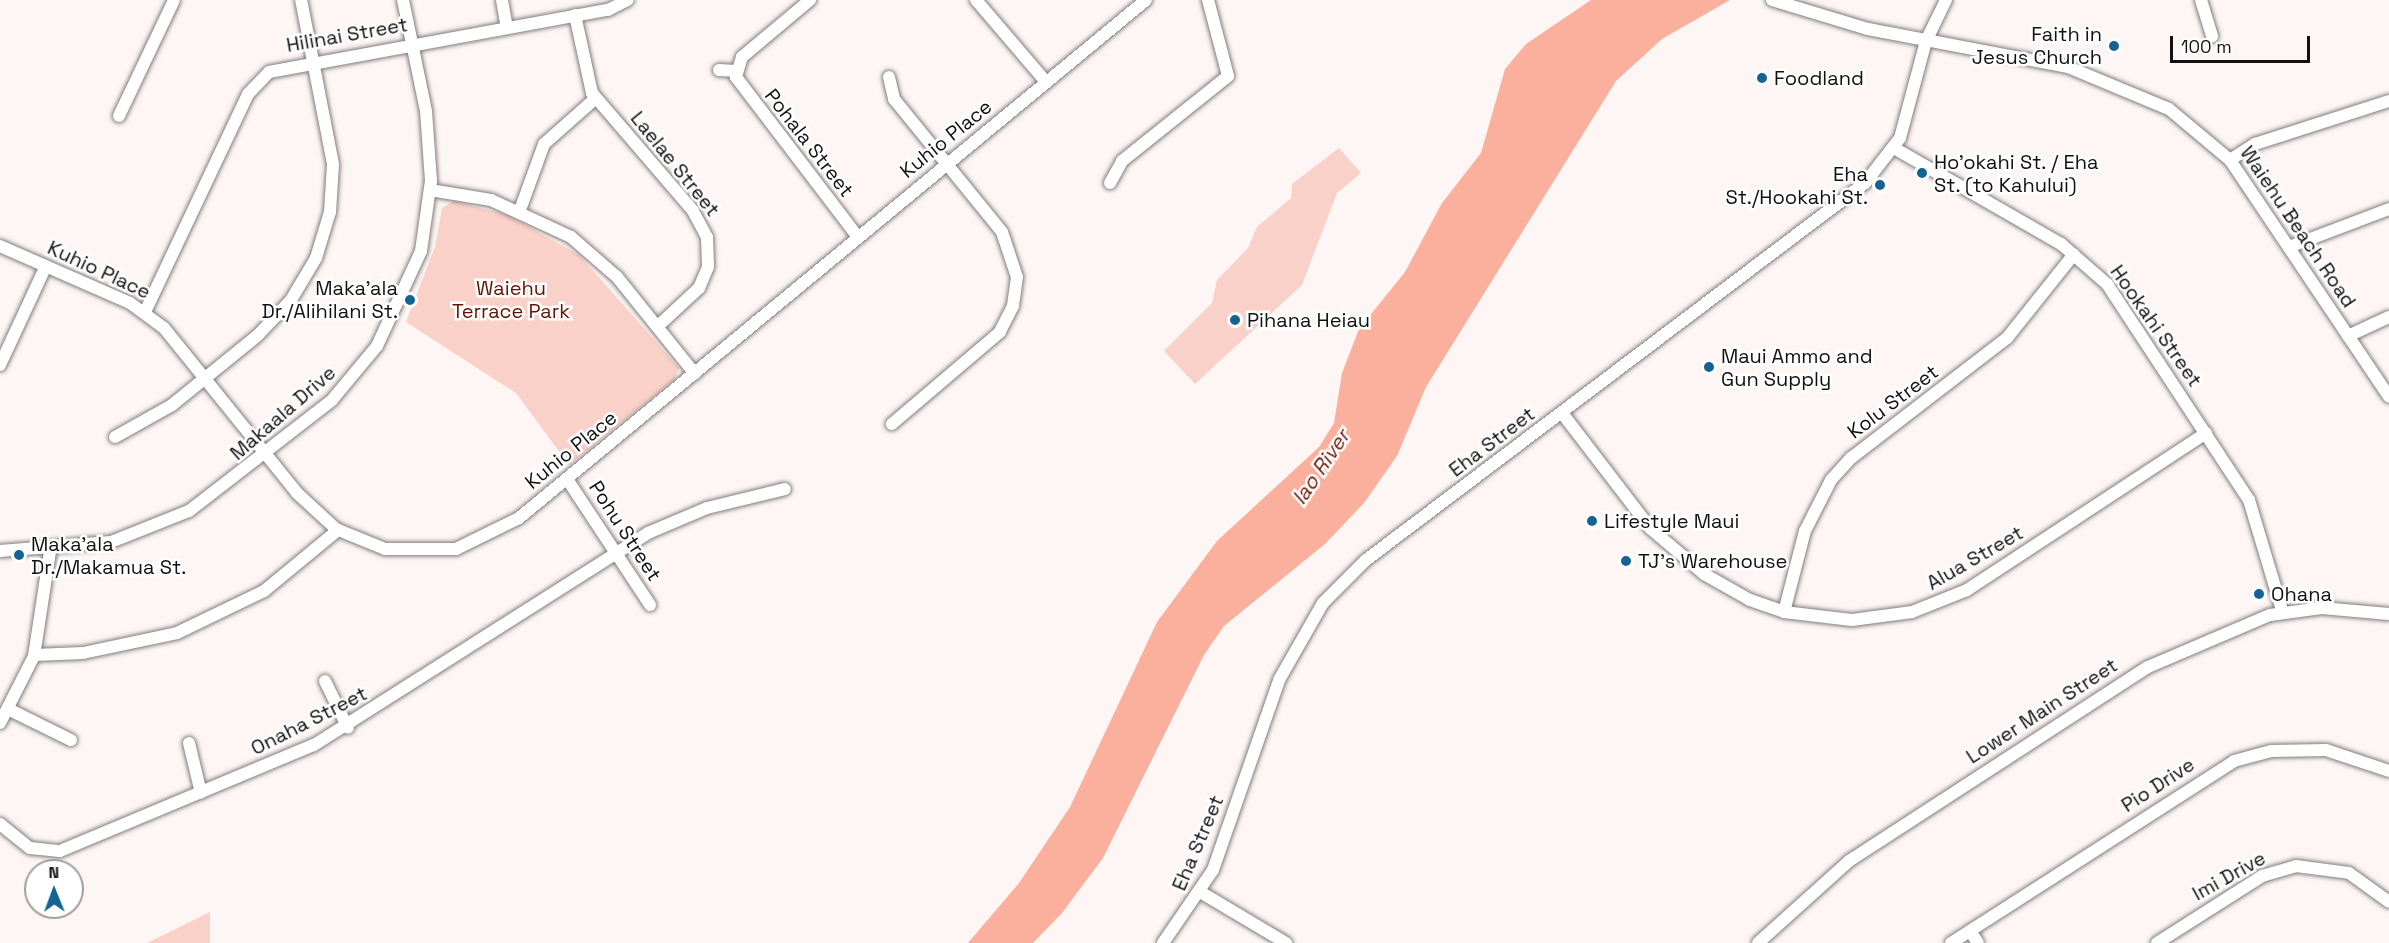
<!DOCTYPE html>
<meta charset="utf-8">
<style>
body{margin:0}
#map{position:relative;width:2389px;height:943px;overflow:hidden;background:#fdf6f5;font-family:"Space Grotesk",sans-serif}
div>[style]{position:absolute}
.green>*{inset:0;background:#fad1c8}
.water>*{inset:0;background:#fbb09e}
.roads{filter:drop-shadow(0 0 2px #827d7b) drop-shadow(0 0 2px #827d7b)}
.minor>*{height:12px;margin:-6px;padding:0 6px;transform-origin:6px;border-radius:6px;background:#fff}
.dots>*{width:16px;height:16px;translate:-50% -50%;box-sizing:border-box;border:3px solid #fff;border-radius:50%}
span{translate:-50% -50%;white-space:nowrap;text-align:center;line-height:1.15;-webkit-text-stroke:5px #fff;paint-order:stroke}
.poi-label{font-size:20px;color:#121010}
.right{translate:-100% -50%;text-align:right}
.left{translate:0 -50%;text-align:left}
.street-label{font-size:20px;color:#121010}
.park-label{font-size:20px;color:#631302}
.water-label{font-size:21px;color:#6c1c0b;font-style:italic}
.north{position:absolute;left:24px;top:859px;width:60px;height:60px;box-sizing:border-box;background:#fff;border:2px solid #a09f9f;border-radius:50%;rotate:359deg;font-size:16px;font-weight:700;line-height:24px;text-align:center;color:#121010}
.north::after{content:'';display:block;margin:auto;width:21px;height:27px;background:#156295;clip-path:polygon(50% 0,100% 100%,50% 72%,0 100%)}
.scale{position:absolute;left:2170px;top:36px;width:140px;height:27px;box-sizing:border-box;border:3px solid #121010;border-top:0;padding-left:8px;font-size:18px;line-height:21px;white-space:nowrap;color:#121010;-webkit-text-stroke:4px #fff;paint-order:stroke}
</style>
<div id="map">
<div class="green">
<div style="clip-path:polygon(1339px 148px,1361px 173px,1337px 193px,1302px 285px,1195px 384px,1164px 351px,1212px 303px,1217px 280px,1248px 248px,1257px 227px,1291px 198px,1292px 184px)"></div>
<div style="clip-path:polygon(454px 201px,507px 215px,579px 255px,679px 368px,675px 379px,569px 465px,516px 393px,406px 322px,435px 247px,442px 208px)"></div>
<div style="clip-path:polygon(210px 912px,210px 943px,147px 943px)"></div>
</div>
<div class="water">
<div style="clip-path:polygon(1591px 0,1730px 0,1662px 39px,1616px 81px,1426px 387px,1397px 456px,1364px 503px,1325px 544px,1224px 626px,1204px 655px,1103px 858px,1062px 913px,1033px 943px,968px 943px,1019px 883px,1070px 807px,1157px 622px,1217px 541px,1319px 447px,1334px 423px,1342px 373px,1359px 329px,1405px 272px,1442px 203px,1481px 153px,1505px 69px,1526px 44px)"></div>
</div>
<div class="roads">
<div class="minor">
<div style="left:502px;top:0;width:27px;rotate:80deg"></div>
<div style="left:810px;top:0;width:89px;rotate:140deg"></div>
<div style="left:742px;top:57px;width:21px;rotate:107deg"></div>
<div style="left:736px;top:77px;width:201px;rotate:52.7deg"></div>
<div style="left:976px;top:0;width:108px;rotate:49.5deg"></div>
<div style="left:1772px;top:0;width:100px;rotate:16.8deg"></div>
<div style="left:1868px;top:29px;width:204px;rotate:10.8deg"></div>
<div style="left:2068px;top:67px;width:109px;rotate:22.6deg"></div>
<div style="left:2169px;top:109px;width:80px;rotate:39.9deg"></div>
<div style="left:2230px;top:160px;width:285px;rotate:56.1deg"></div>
<div style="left:2201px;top:0;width:38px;rotate:73deg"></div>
<div style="left:575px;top:15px;width:80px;rotate:77.7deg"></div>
<div style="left:592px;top:93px;width:155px;rotate:49.4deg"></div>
<div style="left:693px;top:211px;width:30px;rotate:62deg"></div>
<div style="left:707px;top:237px;width:30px;rotate:88deg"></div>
<div style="left:708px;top:267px;width:23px;rotate:113deg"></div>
<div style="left:699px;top:288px;width:56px;rotate:137.2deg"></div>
<div style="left:719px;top:70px;width:17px;rotate:3deg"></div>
<div style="left:889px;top:77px;width:23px;rotate:77deg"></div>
<div style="left:894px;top:99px;width:171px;rotate:50.9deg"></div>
<div style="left:1002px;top:232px;width:47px;rotate:71.6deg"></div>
<div style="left:1017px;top:277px;width:29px;rotate:98deg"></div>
<div style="left:1013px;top:306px;width:29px;rotate:117deg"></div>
<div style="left:1000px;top:332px;width:142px;rotate:139.6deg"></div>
<div style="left:119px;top:116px;width:128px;rotate:-64.6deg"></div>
<div style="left:1894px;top:148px;width:193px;rotate:29.9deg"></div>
<div style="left:2061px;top:244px;width:61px;rotate:41deg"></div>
<div style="left:2107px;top:284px;width:258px;rotate:56.7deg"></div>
<div style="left:2249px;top:500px;width:118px;rotate:73.3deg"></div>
<div style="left:2230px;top:160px;width:30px;rotate:-33deg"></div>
<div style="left:2255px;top:144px;width:141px;rotate:-17.8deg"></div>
<div style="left:1110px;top:183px;width:25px;rotate:-61deg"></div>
<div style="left:1122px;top:161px;width:136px;rotate:-38.7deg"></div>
<div style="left:1228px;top:76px;width:79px;rotate:-104.7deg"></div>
<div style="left:430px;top:190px;width:62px;rotate:9.3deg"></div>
<div style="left:491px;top:200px;width:88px;rotate:24.8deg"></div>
<div style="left:571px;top:237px;width:61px;rotate:41deg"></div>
<div style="left:617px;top:277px;width:124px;rotate:51.2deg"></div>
<div style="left:520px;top:210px;width:70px;rotate:-70deg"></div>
<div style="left:544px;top:144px;width:69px;rotate:-41.5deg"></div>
<div style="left:0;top:246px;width:142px;rotate:23.7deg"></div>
<div style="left:130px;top:303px;width:42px;rotate:36.3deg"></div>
<div style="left:164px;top:328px;width:212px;rotate:51.1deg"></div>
<div style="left:297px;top:493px;width:53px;rotate:42.7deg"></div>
<div style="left:336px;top:529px;width:53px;rotate:22.2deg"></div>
<div style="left:385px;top:549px;width:71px"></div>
<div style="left:456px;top:549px;width:70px;rotate:-26.2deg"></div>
<div style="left:519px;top:518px;width:813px;rotate:-39.56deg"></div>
<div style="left:2289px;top:247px;width:107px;rotate:-20.8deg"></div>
<div style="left:145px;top:312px;width:241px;rotate:-64.7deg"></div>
<div style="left:248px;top:94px;width:30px;rotate:-46deg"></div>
<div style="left:269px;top:72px;width:345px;rotate:-10.4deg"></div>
<div style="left:608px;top:10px;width:22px;rotate:-27deg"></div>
<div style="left:2348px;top:336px;width:45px;rotate:-24.9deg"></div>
<div style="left:0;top:365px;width:109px;rotate:-65.1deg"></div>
<div style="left:1562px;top:413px;width:146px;rotate:52.5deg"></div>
<div style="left:1651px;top:529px;width:70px;rotate:40.3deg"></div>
<div style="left:1704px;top:574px;width:53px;rotate:29.5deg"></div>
<div style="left:1750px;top:600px;width:36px;rotate:19deg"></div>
<div style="left:1784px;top:612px;width:68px;rotate:6.7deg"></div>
<div style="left:1852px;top:620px;width:61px;rotate:-7.6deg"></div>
<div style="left:1912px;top:612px;width:59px;rotate:-21.8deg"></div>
<div style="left:1967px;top:590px;width:286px;rotate:-33.3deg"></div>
<div style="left:115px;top:437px;width:65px;rotate:-29.3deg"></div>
<div style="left:172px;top:405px;width:111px;rotate:-39.1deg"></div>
<div style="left:258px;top:335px;width:48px;rotate:-46.7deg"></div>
<div style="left:291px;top:300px;width:49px;rotate:-59.2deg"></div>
<div style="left:316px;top:258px;width:48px;rotate:-73.1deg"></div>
<div style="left:330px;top:212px;width:48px;rotate:-86.4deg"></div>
<div style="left:333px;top:164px;width:167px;rotate:-101deg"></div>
<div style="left:567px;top:479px;width:151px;rotate:56.6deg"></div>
<div style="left:0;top:551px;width:111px;rotate:-4.6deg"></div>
<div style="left:111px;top:542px;width:84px;rotate:-21.7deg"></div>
<div style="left:189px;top:511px;width:181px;rotate:-37.8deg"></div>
<div style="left:332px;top:400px;width:70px;rotate:-50.2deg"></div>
<div style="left:377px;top:346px;width:105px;rotate:-65.1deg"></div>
<div style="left:421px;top:251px;width:71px;rotate:-81.9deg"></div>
<div style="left:431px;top:181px;width:70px;rotate:-94.1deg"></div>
<div style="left:426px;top:111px;width:113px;rotate:-101.7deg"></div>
<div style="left:1784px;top:612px;width:84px;rotate:-75.5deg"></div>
<div style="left:1805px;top:531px;width:57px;rotate:-63deg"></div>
<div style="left:1831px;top:480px;width:30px;rotate:-48deg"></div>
<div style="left:1851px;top:458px;width:197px;rotate:-37.6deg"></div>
<div style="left:2007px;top:338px;width:107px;rotate:-51.4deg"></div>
<div style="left:34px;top:655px;width:49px;rotate:-2.3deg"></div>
<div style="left:83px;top:653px;width:96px;rotate:-12deg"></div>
<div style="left:177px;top:633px;width:97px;rotate:-25.8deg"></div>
<div style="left:264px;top:591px;width:96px;rotate:-39.5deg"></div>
<div style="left:325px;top:681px;width:52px;rotate:63.9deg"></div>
<div style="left:10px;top:710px;width:68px;rotate:26.2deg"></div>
<div style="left:0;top:723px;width:75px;rotate:-63.1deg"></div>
<div style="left:34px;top:656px;width:106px;rotate:-81.3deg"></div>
<div style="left:189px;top:743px;width:51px;rotate:76.5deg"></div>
<div style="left:0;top:824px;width:38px;rotate:39deg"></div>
<div style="left:30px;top:848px;width:30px;rotate:6deg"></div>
<div style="left:60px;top:851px;width:275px;rotate:-22.7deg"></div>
<div style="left:314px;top:745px;width:396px;rotate:-32.4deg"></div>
<div style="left:648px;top:533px;width:64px;rotate:-23deg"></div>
<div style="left:707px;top:508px;width:80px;rotate:-13.7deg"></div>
<div style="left:1202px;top:893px;width:98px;rotate:30.8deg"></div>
<div style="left:1970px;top:931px;width:14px;rotate:56deg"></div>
<div style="left:1163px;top:943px;width:88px;rotate:-55.6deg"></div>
<div style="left:1213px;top:870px;width:201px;rotate:-70.8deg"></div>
<div style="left:1279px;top:680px;width:89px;rotate:-60.3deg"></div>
<div style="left:1323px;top:603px;width:61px;rotate:-45deg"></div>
<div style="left:1366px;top:560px;width:625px;rotate:-37.07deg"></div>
<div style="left:1865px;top:183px;width:57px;rotate:-52.1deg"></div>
<div style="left:1900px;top:138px;width:100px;rotate:-75deg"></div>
<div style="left:1926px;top:41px;width:46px;rotate:-64deg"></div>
<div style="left:1758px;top:943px;width:122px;rotate:-42deg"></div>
<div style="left:1849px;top:861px;width:356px;rotate:-33deg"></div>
<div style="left:2148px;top:667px;width:133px;rotate:-23.1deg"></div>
<div style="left:2270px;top:615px;width:52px;rotate:-7.7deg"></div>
<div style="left:2322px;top:608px;width:67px;rotate:5.1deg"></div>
<div style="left:1951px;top:943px;width:336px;rotate:-32.7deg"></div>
<div style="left:2234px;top:761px;width:39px;rotate:-15deg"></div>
<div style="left:2272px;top:751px;width:54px;rotate:-1.1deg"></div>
<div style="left:2326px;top:750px;width:66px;rotate:18.4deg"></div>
<div style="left:2157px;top:943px;width:125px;rotate:-32.5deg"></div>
<div style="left:2262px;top:876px;width:35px;rotate:-16deg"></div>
<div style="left:2296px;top:866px;width:53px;rotate:7.5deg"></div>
<div style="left:2349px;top:873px;width:49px;rotate:35.9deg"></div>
</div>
</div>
<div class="dots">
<div style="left:2114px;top:46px;background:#156295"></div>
<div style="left:1762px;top:78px;background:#156295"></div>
<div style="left:1922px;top:173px;background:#156295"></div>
<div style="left:1880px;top:185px;background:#156295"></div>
<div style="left:410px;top:300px;background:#156295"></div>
<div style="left:1235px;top:320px;background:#156295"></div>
<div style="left:1709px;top:367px;background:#156295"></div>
<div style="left:1592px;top:521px;background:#156295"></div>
<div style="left:19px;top:555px;background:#156295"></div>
<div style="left:1626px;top:561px;background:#156295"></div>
<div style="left:2259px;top:594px;background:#156295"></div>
</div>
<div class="poi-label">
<span class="right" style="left:2102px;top:46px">Faith in<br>Jesus Church</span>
<span class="left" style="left:1774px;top:78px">Foodland</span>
<span class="left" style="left:1934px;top:174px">Ho'okahi St. / Eha<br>St. (to Kahului)</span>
<span class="right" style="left:1868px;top:186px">Eha<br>St./Hookahi St.</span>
<span class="right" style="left:398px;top:300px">Maka'ala<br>Dr./Alihilani St.</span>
<span class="left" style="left:1247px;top:320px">Pihana Heiau</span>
<span class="left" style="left:1721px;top:368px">Maui Ammo and<br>Gun Supply</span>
<span class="left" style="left:1604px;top:521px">Lifestyle Maui</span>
<span class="left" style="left:31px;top:556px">Maka'ala<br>Dr./Makamua St.</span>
<span class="left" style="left:1638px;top:561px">TJ’s Warehouse</span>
<span class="left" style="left:2271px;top:594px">Ohana</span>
</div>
<div class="street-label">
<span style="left:347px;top:35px;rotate:-10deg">Hilinai Street</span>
<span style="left:946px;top:139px;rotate:-39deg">Kuhio Place</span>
<span style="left:809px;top:143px;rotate:52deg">Pohala Street</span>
<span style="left:675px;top:164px;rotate:51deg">Laelae Street</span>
<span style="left:2298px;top:227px;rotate:56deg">Waiehu Beach Road</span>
<span style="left:99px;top:270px;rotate:25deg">Kuhio Place</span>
<span style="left:2156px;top:326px;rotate:55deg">Hookahi Street</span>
<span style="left:1893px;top:402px;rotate:-37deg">Kolu Street</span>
<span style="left:283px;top:413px;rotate:-41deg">Makaala Drive</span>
<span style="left:1492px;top:442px;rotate:-37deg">Eha Street</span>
<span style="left:571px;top:450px;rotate:-39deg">Kuhio Place</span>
<span style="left:625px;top:531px;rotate:57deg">Pohu Street</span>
<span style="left:1975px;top:558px;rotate:-30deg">Alua Street</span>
<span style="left:2042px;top:711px;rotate:-33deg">Lower Main Street</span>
<span style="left:309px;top:721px;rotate:-27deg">Onaha Street</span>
<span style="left:2158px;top:785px;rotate:-33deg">Pio Drive</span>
<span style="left:1198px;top:843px;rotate:-67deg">Eha Street</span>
<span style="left:2229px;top:876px;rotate:-29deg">Imi Drive</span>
</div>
<div class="park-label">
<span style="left:511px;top:300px">Waiehu<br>Terrace Park</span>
</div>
<div class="water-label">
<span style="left:1321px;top:467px;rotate:-56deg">Iao River</span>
</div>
<div class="north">N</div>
<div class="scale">100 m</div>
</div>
